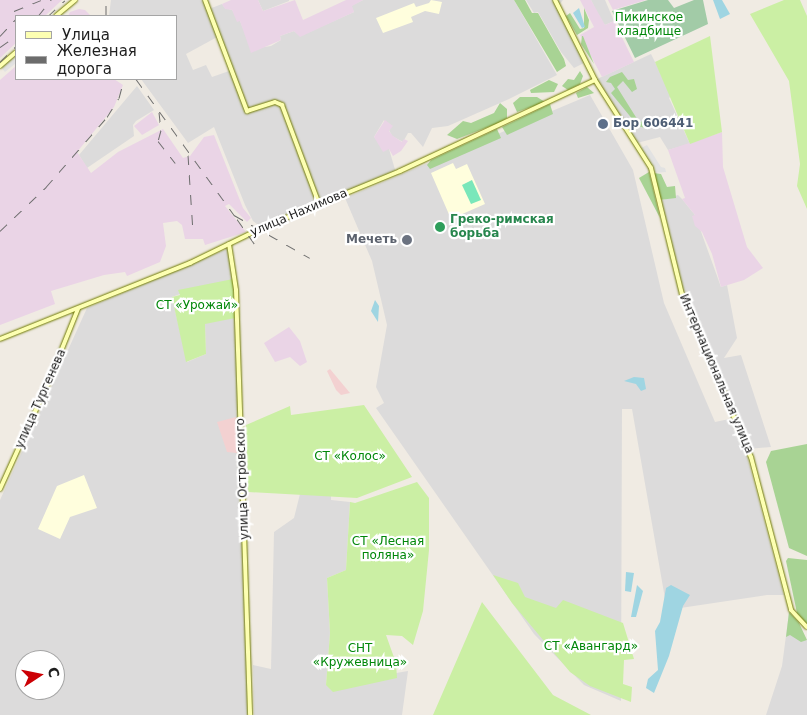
<!DOCTYPE html>
<meta charset="utf-8">
<style>
body{margin:0}
#map{position:relative;width:807px;height:715px;overflow:hidden;background:#f0ebe3;font-family:"DejaVu Sans",sans-serif}
div>[style]{position:absolute}
.residential>*{inset:0;background:#dcdbdb}
.commercial>*{inset:0;background:#f3d1d1}
.industrial>*{inset:0;background:#ead4e6}
.education>*{inset:0;background:#fffedd}
.grass>*{inset:0;background:#cbefa4}
.forest>*{inset:0;background:#a8d394}
.cemetery>*{inset:0;background:#a2cba7}
.pitch>*{inset:0;background:#7ae7ba}
.parking>*{inset:0;background:#e2e2e2}
.water>*{inset:0;background:#9fd5e2}
.roads{filter:drop-shadow(0 0 1px #707a00) drop-shadow(0 0 1px #707a00)}
.secondary>*{height:4px;margin:-2px;padding:0 2px;transform-origin:2px;border-radius:2px;background:#fdffb2}
.rail>*{height:1px;margin-top:-0.5px;transform-origin:0;background:repeating-linear-gradient(90deg,#6c6c6c 0 10px,transparent 0 20px)}
.dots>*{width:14px;height:14px;translate:-50% -50%;box-sizing:border-box;border:2px solid #fff;border-radius:50%}
span{translate:-50% -50%;white-space:nowrap;text-align:center;line-height:1.15;-webkit-text-stroke:4.5px #fff;paint-order:stroke}
.park-label{font-size:12px;color:#018709}
.service-label{font-size:12px;color:#4e5e75;font-weight:700}
.left{translate:0 -50%;text-align:left}
.street-label{font-size:12px;color:#1e1e1e}
.leisure-label{font-size:12px;color:#27864d;font-weight:700}
.worship-label{font-size:12px;color:#5b616d;font-weight:700}
.right{translate:-100% -50%;text-align:right}
.legend{position:absolute;left:15px;top:15px;width:162px;height:65px;box-sizing:border-box;background:#fff;border:1px solid #a5a5a5;margin:0;padding:6px 9px;list-style:none;font-size:15px;color:#1e1e1e}
.legend li{display:flex;align-items:center;gap:10px;height:25px}
.legend b{width:25px;border:1px solid #a5a5a5}
.north{position:absolute;left:15px;top:650px;width:50px;height:50px;box-sizing:border-box;background:#fff;border:1px solid #a5a5a5;border-radius:50%;rotate:79deg;font-size:14px;font-weight:700;line-height:20px;text-align:center;color:#1e1e1e}
.north::after{content:'';display:block;margin:auto;width:18px;height:22px;background:#cc0005;clip-path:polygon(50% 0,100% 100%,50% 72%,0 100%)}
</style>
<div id="map">
<div class="residential">
<div style="clip-path:polygon(evenodd,111px 0,205px 0,209px 9px,222px 4px,225px 8px,232px 10px,240px 21px,252px 49px,271px 46px,281px 40px,280px 36px,294px 31px,300px 36px,354px 12px,351px 6px,363px 0,514px 0,557px 75px,509px 99px,448px 126px,432px 128px,423px 147px,411px 133px,408px 133px,403px 142px,392px 136px,384px 120px,374px 137px,389px 149px,396px 173px,262px 228px,253px 221px,245px 205px,214px 127px,188px 143px,141px 79px,176px 79px,176px 16px,109px 16px,111px 0,219px 36px,232px 70px,212px 77px,206px 65px,193px 70px,186px 54px,219px 36px)"></div>
<div style="clip-path:polygon(258px 0,289px 0,289px 1px,263px 11px)"></div>
<div style="clip-path:polygon(526px 0,563px 0,558px 6px,586px 62px,574px 68px,561px 52px,538px 12px,534px 13px)"></div>
<div style="clip-path:polygon(591px 0,605px 0,614px 21px,605px 25px,602px 23px)"></div>
<div style="clip-path:polygon(651px 54px,672px 96px,669px 98px,690px 144px,668px 150px,660px 137px,637px 143px,595px 80px)"></div>
<div style="clip-path:polygon(137px 86px,154px 110px,136px 121px,133px 125px,134px 136px,87px 168px,79px 155px)"></div>
<div style="clip-path:polygon(590px 95px,633px 170px,664px 303px,715px 422px,734px 418px,682px 294px,659px 201px,678px 195px,682px 199px,695px 215px,721px 287px,727px 285px,737px 338px,724px 358px,741px 355px,771px 447px,748px 449px,742px 437px,784px 595px,767px 595px,667px 610px,632px 409px,622px 409px,621px 701px,584px 685px,534px 634px,376px 408px,384px 403px,376px 387px,387px 325px,372px 261px,345px 198px)"></div>
<div style="clip-path:polygon(evenodd,229px 248px,234px 275px,248px 715px,0 715px,0 500px,87px 308px,229px 248px,180px 294px,205px 324px,206px 354px,187px 362px,172px 297px,180px 294px,229px 248px,25px 660px,55px 660px,55px 690px,25px 690px,25px 660px)"></div>
<div style="clip-path:polygon(301px 490px,331px 492px,331px 500px,350px 502px,346px 570px,327px 578px,330px 633px,326px 685px,408px 671px,402px 715px,254px 715px,253px 665px,271px 669px,274px 532px,294px 518px)"></div>
<div style="clip-path:polygon(789px 613px,798px 622px,807px 641px,807px 715px,766px 715px,782px 666px)"></div>
</div>
<div class="commercial">
<div style="clip-path:polygon(330px 369px,350px 393px,341px 395px,336px 390px,327px 371px)"></div>
<div style="clip-path:polygon(236px 417px,237px 453px,227px 452px,217px 422px)"></div>
</div>
<div class="industrial">
<div style="clip-path:polygon(0 0,62px 0,45px 16px,16px 16px,16px 43px,0 58px)"></div>
<div style="clip-path:polygon(231px 0,258px 0,263px 11px,295px 0,303px 20px,346px 0,363px 0,352px 6px,354px 12px,300px 37px,294px 31px,280px 36px,281px 40px,251px 53px,240px 21px,237px 22px,232px 10px,225px 9px,222px 4px)"></div>
<div style="clip-path:polygon(580px 0,591px 0,605px 25px,614px 21px,634px 62px,602px 77px,580px 35px,594px 27px)"></div>
<div style="clip-path:polygon(608px 0,646px 0,613px 10px)"></div>
<div style="clip-path:polygon(79px 9px,85px 10px,91px 16px,68px 16px,70px 12px)"></div>
<div style="clip-path:polygon(16px 66px,16px 79px,114px 79px,123px 85px,114px 107px,77px 152px,91px 173px,118px 152px,163px 129px,183px 158px,190px 156px,204px 137px,214px 135px,243px 208px,251px 218px,247px 222px,229px 204px,225px 206px,246px 232px,205px 245px,203px 239px,185px 239px,182px 225px,177px 221px,163px 223px,166px 246px,160px 262px,127px 276px,125px 272px,104px 275px,51px 291px,55px 304px,0 325px,0 80px)"></div>
<div style="clip-path:polygon(152px 112px,159px 125px,142px 135px,134px 126px)"></div>
<div style="clip-path:polygon(385px 120px,393px 126px,389px 131px,393px 136px,402px 142px,404px 139px,408px 141px,401px 151px,393px 156px,389px 149px,383px 152px,374px 137px)"></div>
<div style="clip-path:polygon(722px 132px,723px 167px,747px 247px,763px 268px,744px 280px,721px 287px,712px 254px,702px 232px,695px 226px,692px 216px,695px 215px,682px 199px,685px 198px,668px 150px)"></div>
<div style="clip-path:polygon(289px 327px,300px 341px,307px 362px,300px 366px,290px 357px,275px 362px,264px 343px)"></div>
</div>
<div class="education">
<div style="clip-path:polygon(431px 0,442px 2px,439px 14px,425px 11px,411px 17px,413px 22px,383px 33px,376px 18px,414px 3px,416px 7px,429px 3px)"></div>
<div style="clip-path:polygon(453px 163px,456px 169px,467px 164px,485px 204px,451px 219px,431px 173px)"></div>
<div style="clip-path:polygon(84px 475px,97px 508px,70px 517px,60px 539px,38px 529px,57px 486px)"></div>
</div>
<div class="grass">
<div style="clip-path:polygon(784px 0,800px 0,807px 16px,807px 209px,797px 186px,800px 164px,789px 81px,750px 14px)"></div>
<div style="clip-path:polygon(710px 36px,722px 132px,690px 144px,655px 62px)"></div>
<div style="clip-path:polygon(233px 279px,235px 318px,205px 324px,206px 354px,186px 362px,172px 297px,180px 295px,178px 290px)"></div>
<div style="clip-path:polygon(364px 405px,412px 477px,357px 498px,248px 492px,246px 425px,290px 406px,291px 415px)"></div>
<div style="clip-path:polygon(417px 482px,429px 498px,429px 550px,423px 611px,413px 645px,402px 636px,386px 635px,396px 663px,397px 678px,333px 692px,326px 685px,330px 633px,327px 578px,346px 570px,350px 502px,355px 503px)"></div>
<div style="clip-path:polygon(493px 575px,518px 583px,525px 597px,556px 608px,563px 600px,623px 623px,634px 659px,624px 660px,623px 684px,632px 687px,631px 702px,590px 686px,570px 672px,512px 603px)"></div>
<div style="clip-path:polygon(482px 602px,553px 695px,591px 715px,433px 715px)"></div>
</div>
<div class="forest">
<div style="clip-path:polygon(514px 0,525px 0,532px 13px,538px 13px,564px 59px,566px 66px,557px 72px)"></div>
<div style="clip-path:polygon(584px 8px,589px 20px,588px 28px,577px 35px,566px 16px,570px 13px,580px 29px,584px 28px)"></div>
<div style="clip-path:polygon(582px 36px,583px 36px,594px 64px,581px 44px)"></div>
<div style="clip-path:polygon(580px 71px,583px 76px,580px 84px,568px 90px,562px 86px,568px 79px,574px 80px)"></div>
<div style="clip-path:polygon(622px 72px,628px 80px,634px 79px,637px 89px,632px 92px,623px 81px,617px 87px,639px 122px,646px 121px,645px 128px,638px 126px,611px 93px,615px 89px,611px 83px,606px 82px,610px 77px)"></div>
<div style="clip-path:polygon(549px 80px,558px 84px,554px 92px,531px 93px,530px 90px)"></div>
<div style="clip-path:polygon(587px 87px,594px 93px,578px 98px,576px 93px)"></div>
<div style="clip-path:polygon(520px 97px,537px 97px,545px 102px,517px 112px,513px 103px)"></div>
<div style="clip-path:polygon(500px 103px,507px 109px,507px 118px,501px 122px,457px 139px,447px 135px,463px 121px,471px 123px,494px 113px)"></div>
<div style="clip-path:polygon(550px 104px,553px 114px,507px 135px,502px 127px)"></div>
<div style="clip-path:polygon(497px 129px,501px 138px,430px 169px,427px 165px,431px 160px)"></div>
<div style="clip-path:polygon(649px 172px,660px 218px,639px 178px)"></div>
<div style="clip-path:polygon(654px 173px,661px 174px,667px 187px,675px 186px,676px 198px,659px 200px)"></div>
<div style="clip-path:polygon(807px 444px,807px 556px,789px 548px,766px 462px,771px 451px)"></div>
<div style="clip-path:polygon(788px 558px,807px 560px,807px 624px,797px 613px,786px 561px)"></div>
<div style="clip-path:polygon(789px 612px,799px 623px,807px 640px,801px 642px,790px 635px,786px 637px)"></div>
</div>
<div class="cemetery">
<div style="clip-path:polygon(648px 0,668px 0,674px 8px,694px 0,703px 0,708px 24px,635px 58px,612px 11px)"></div>
</div>
<div class="pitch">
<div style="clip-path:polygon(472px 180px,481px 200px,471px 204px,462px 185px)"></div>
</div>
<div class="parking">
<div style="clip-path:polygon(15px 55px,16px 63px,5px 72px,1px 67px)"></div>
<div style="clip-path:polygon(647px 145px,661px 167px,665px 168px,666px 172px,654px 173px,641px 148px)"></div>
</div>
<div class="water">
<div style="clip-path:polygon(713px 0,722px 0,730px 14px,720px 19px)"></div>
<div style="clip-path:polygon(579px 8px,585px 27px,582px 28px,573px 13px)"></div>
<div style="clip-path:polygon(375px 300px,379px 306px,378px 322px,371px 311px)"></div>
<div style="clip-path:polygon(634px 377px,644px 378px,646px 389px,641px 391px,636px 384px,624px 381px)"></div>
<div style="clip-path:polygon(626px 572px,634px 573px,631px 592px,625px 591px)"></div>
<div style="clip-path:polygon(637px 585px,643px 591px,636px 617px,631px 617px)"></div>
<div style="clip-path:polygon(671px 585px,690px 595px,683px 606px,669px 656px,654px 693px,646px 688px,648px 679px,658px 670px,655px 631px,660px 622px,666px 588px)"></div>
</div>
<div class="roads">
<div class="secondary">
<div style="left:205px;top:0;width:119px;rotate:69.3deg"></div>
<div style="left:247px;top:111px;width:29px;rotate:-18deg"></div>
<div style="left:275px;top:102px;width:8px;rotate:23deg"></div>
<div style="left:282px;top:105px;width:106px;rotate:69.5deg"></div>
<div style="left:555px;top:0;width:89px;rotate:63.4deg"></div>
<div style="left:595px;top:80px;width:104px;rotate:57.5deg"></div>
<div style="left:651px;top:168px;width:130px;rotate:76.2deg"></div>
<div style="left:682px;top:294px;width:177px;rotate:67.1deg"></div>
<div style="left:751px;top:457px;width:158px;rotate:75.3deg"></div>
<div style="left:791px;top:610px;width:23px;rotate:47deg"></div>
<div style="left:56px;top:16px;width:25px;rotate:-40deg"></div>
<div style="left:0;top:66px;width:21px;rotate:-41deg"></div>
<div style="left:229px;top:244px;width:47px;rotate:81.3deg"></div>
<div style="left:236px;top:290px;width:425px;rotate:88.1deg"></div>
<div style="left:0;top:339px;width:205px;rotate:-21.8deg"></div>
<div style="left:190px;top:263px;width:85px;rotate:-26deg"></div>
<div style="left:266px;top:226px;width:145px;rotate:-22.3deg"></div>
<div style="left:400px;top:171px;width:215px;rotate:-25deg"></div>
<div style="left:0;top:489px;width:119px;rotate:-65.6deg"></div>
<div style="left:49px;top:381px;width:78px;rotate:-68.1deg"></div>
</div>
</div>
<div class="rail">
<div style="left:14px;top:11px;width:29px;rotate:-22deg"></div>
<div style="left:38px;top:16px;width:21px;rotate:-51deg"></div>
<div style="left:48px;top:16px;width:23px;rotate:-43deg"></div>
<div style="left:106px;top:16px;width:16px;rotate:-90deg"></div>
<div style="left:0;top:36px;width:23px;rotate:-47deg"></div>
<div style="left:0;top:47px;width:19px;rotate:-35deg"></div>
<div style="left:0;top:62px;width:23px;rotate:-45deg"></div>
<div style="left:136px;top:79px;width:168px;rotate:54.2deg"></div>
<div style="left:234px;top:215px;width:87px;rotate:29.5deg"></div>
<div style="left:159px;top:112px;width:18px;rotate:84deg"></div>
<div style="left:161px;top:130px;width:11px;rotate:105deg"></div>
<div style="left:158px;top:141px;width:28px;rotate:52deg"></div>
<div style="left:188px;top:155px;width:78px;rotate:86.3deg"></div>
<div style="left:237px;top:219px;width:33px;rotate:55deg"></div>
<div style="left:0;top:231px;width:64px;rotate:-43.7deg"></div>
<div style="left:46px;top:187px;width:93px;rotate:-48.9deg"></div>
<div style="left:107px;top:117px;width:22px;rotate:-58deg"></div>
<div style="left:119px;top:98px;width:20px;rotate:-75deg"></div>
</div>
<div class="dots">
<div style="left:603px;top:124px;background:#5c6f8a"></div>
<div style="left:440px;top:227px;background:#2e9e5b"></div>
<div style="left:407px;top:240px;background:#6b7280"></div>
</div>
<div class="park-label">
<span style="left:649px;top:25px">Пикинское<br>кладбище</span>
<span style="left:197px;top:306px">СТ «Урожай»</span>
<span style="left:350px;top:457px">СТ «Колос»</span>
<span style="left:388px;top:549px">СТ «Лесная<br>поляна»</span>
<span style="left:591px;top:647px">СТ «Авангард»</span>
<span style="left:360px;top:656px">СНТ<br>«Кружевница»</span>
</div>
<div class="service-label">
<span class="left" style="left:613px;top:124px">Бор 606441</span>
</div>
<div class="street-label">
<span style="left:299px;top:213px;rotate:-23deg">улица Нахимова</span>
<span style="left:716px;top:374px;rotate:67deg">Интернациональная улица</span>
<span style="left:41px;top:399px;rotate:-66deg">улица Тургенева</span>
<span style="left:243px;top:479px;rotate:-92deg">улица Островского</span>
</div>
<div class="leisure-label">
<span class="left" style="left:450px;top:227px">Греко-римская<br>борьба</span>
</div>
<div class="worship-label">
<span class="right" style="left:397px;top:240px">Мечеть</span>
</div>
<ul class="legend">
<li><b style="height:6px;background:#fdffb2"></b>Улица</li>
<li><b style="height:6px;background:#6c6c6c"></b>Железная дорога</li>
</ul>
<div class="north">С</div>
</div>
